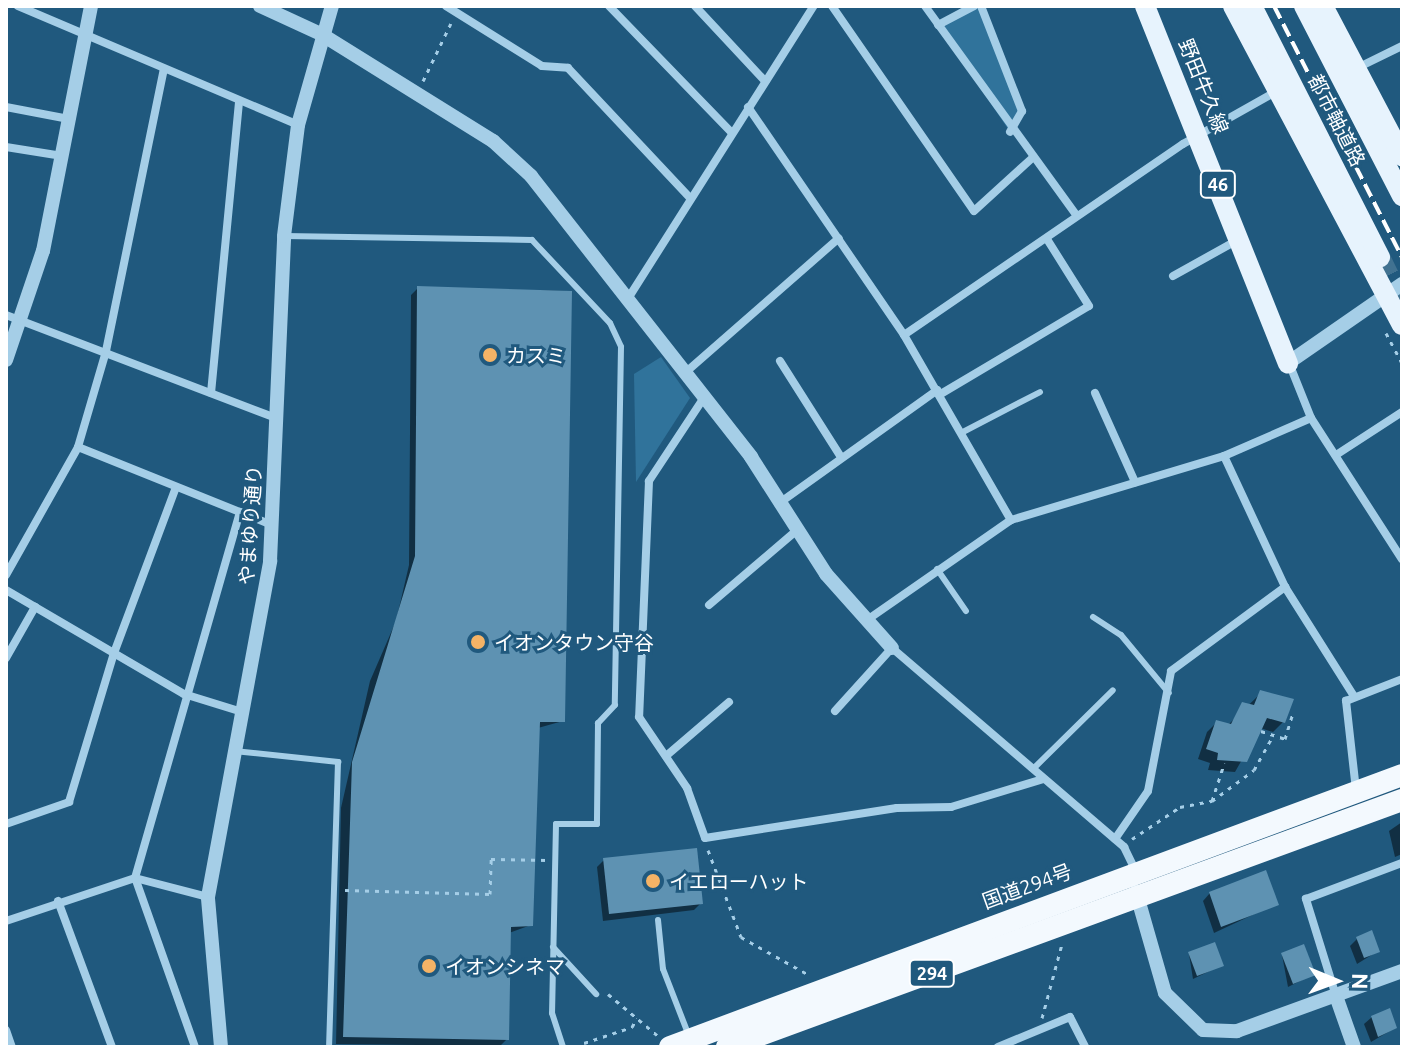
<!DOCTYPE html>
<meta charset="utf-8">
<style>
body{margin:0}
#map{position:relative;width:1408px;height:1053px;overflow:hidden;background:#20597e;font-family:Ubuntu,"Noto Sans JP",sans-serif}
div>[style]{position:absolute}
.green>*{inset:0;background:#30739b}
.shadow>*{inset:0;background:#0007}
.building>*{inset:0;background:#5e92b2}
.primary-tunnel>*{height:20px;margin-top:-10px;transform-origin:0;background:repeating-linear-gradient(90deg,#417291 0 20px,transparent 0 30px)}
.path>*{height:3px;margin-top:-1.5px;transform-origin:0;background:repeating-linear-gradient(90deg,#a5cee7 0 4px,transparent 0 10px)}
.service>*{height:6px;margin:-3px;padding:0 3px;transform-origin:3px;border-radius:3px;background:#a5cee7}
.minor>*{height:8px;margin:-4px;padding:0 4px;transform-origin:4px;border-radius:4px;background:#a5cee7}
.tertiary>*{height:14px;margin:-7px;padding:0 7px;transform-origin:7px;border-radius:7px;background:#a5cee7}
.primary>*{height:20px;margin:-10px;padding:0 10px;transform-origin:10px;border-radius:10px;background:#e7f3fd}
.trunk>*{height:22px;margin:-11px;padding:0 11px;transform-origin:11px;border-radius:11px;background:#f3f9fe}
.rail>*{height:4px;margin-top:-2px;transform-origin:0;background:repeating-linear-gradient(90deg,#fff 0 14px,transparent 0 20px)}
.dots>*{width:22px;height:22px;translate:-50% -50%;box-sizing:border-box;border:4px solid #20597e;border-radius:50%}
span{translate:-50% -50%;white-space:nowrap;text-align:center;line-height:1.15;-webkit-text-stroke:6px #20597e;paint-order:stroke}
.shield-label span{padding:2px 6px;background:#20597e;border:2px solid;border-radius:6px;-webkit-text-stroke-width:0}
.shield-label{font-size:18px;color:#fff;font-weight:700}
.street-label{font-size:20px;color:#fff}
.poi-label{font-size:20px;color:#fff}
.left{translate:0 -50%;text-align:left}
.frame{position:absolute;inset:0;border:8px solid #fff;pointer-events:none}
.north{position:absolute;left:1296px;top:941px;width:80px;height:80px;-webkit-text-stroke:6px #20597e;paint-order:stroke;rotate:91deg;font-size:22px;font-weight:700;line-height:32px;text-align:center;color:#fff}
.north::after{content:'';display:block;margin:auto;width:28px;height:36px;background:#fff;clip-path:polygon(50% 0,100% 100%,50% 72%,0 100%)}
</style>
<div id="map">
<div class="green">
<div style="clip-path:polygon(981px 6px,1022px 111px,1010px 132px,938px 25px)"></div>
<div style="clip-path:polygon(661px 357px,690px 398px,636px 482px,634px 374px)"></div>
</div>
<div class="shadow">
<div style="clip-path:polygon(418px 288px,567px 291px,563px 721px,538px 728px,531px 925px,509px 933px,507px 1039px,500px 1046px,336px 1044px,341px 808px,370px 681px,396px 621px,409px 565px,411px 295px)"></div>
<div style="clip-path:polygon(1261px 693px,1283px 722px,1273px 732px,1260px 728px,1235px 772px,1208px 770px,1210px 763px,1198px 759px,1207px 732px,1217px 722px,1228px 725px)"></div>
<div style="clip-path:polygon(1402px 822px,1402px 854px,1395px 857px,1389px 831px)"></div>
<div style="clip-path:polygon(604px 860px,701px 903px,694px 910px,603px 921px,597px 867px)"></div>
<div style="clip-path:polygon(1210px 893px,1276px 904px,1214px 933px,1203px 901px)"></div>
<div style="clip-path:polygon(1358px 938px,1378px 951px,1357px 964px,1350px 946px)"></div>
<div style="clip-path:polygon(1189px 954px,1222px 965px,1193px 979px)"></div>
<div style="clip-path:polygon(1282px 955px,1314px 974px,1288px 987px)"></div>
<div style="clip-path:polygon(1372px 1017px,1395px 1028px,1371px 1042px,1364px 1024px)"></div>
</div>
<div class="building">
<div style="clip-path:polygon(417px 286px,572px 291px,565px 722px,540px 722px,533px 926px,511px 927px,509px 1040px,343px 1037px,352px 762px,415px 556px)"></div>
<div style="clip-path:polygon(1260px 690px,1294px 699px,1285px 723px,1267px 718px,1247px 762px,1217px 760px,1218px 753px,1206px 749px,1216px 720px,1231px 724px,1242px 702px,1254px 705px)"></div>
<div style="clip-path:polygon(697px 848px,703px 904px,609px 914px,603px 858px)"></div>
<div style="clip-path:polygon(1266px 870px,1279px 905px,1221px 927px,1209px 892px)"></div>
<div style="clip-path:polygon(1372px 930px,1380px 952px,1364px 958px,1356px 937px)"></div>
<div style="clip-path:polygon(1215px 942px,1224px 966px,1197px 976px,1188px 952px)"></div>
<div style="clip-path:polygon(1304px 944px,1316px 975px,1293px 984px,1281px 953px)"></div>
<div style="clip-path:polygon(1390px 1008px,1397px 1028px,1378px 1037px,1371px 1016px)"></div>
</div>
<div class="primary-tunnel">
<div style="left:1380px;top:257px;width:50px;rotate:63.9deg"></div>
</div>
<div class="path">
<div style="left:423px;top:81px;width:64px;rotate:-64.2deg"></div>
<div style="left:1386px;top:333px;width:34px;rotate:62deg"></div>
<div style="left:1261px;top:731px;width:25px;rotate:18deg"></div>
<div style="left:1285px;top:739px;width:27px;rotate:-73deg"></div>
<div style="left:1212px;top:801px;width:52px;rotate:-36.4deg"></div>
<div style="left:1254px;top:770px;width:39px;rotate:-61deg"></div>
<div style="left:1132px;top:839px;width:58px;rotate:-33.7deg"></div>
<div style="left:1180px;top:807px;width:33px;rotate:-11deg"></div>
<div style="left:1212px;top:801px;width:40px;rotate:-72deg"></div>
<div style="left:708px;top:850px;width:93px;rotate:69.2deg"></div>
<div style="left:741px;top:937px;width:78px;rotate:29.2deg"></div>
<div style="left:345px;top:890px;width:145px;rotate:1.6deg"></div>
<div style="left:490px;top:894px;width:35px;rotate:-88deg"></div>
<div style="left:491px;top:859px;width:56px;rotate:1deg"></div>
<div style="left:608px;top:994px;width:64px;rotate:39.9deg"></div>
<div style="left:1042px;top:1018px;width:77px;rotate:-74.9deg"></div>
<div style="left:584px;top:1043px;width:51px;rotate:-18.4deg"></div>
<div style="left:632px;top:1027px;width:10px;rotate:-61deg"></div>
</div>
<div class="service">
<div style="left:284px;top:236px;width:248px;rotate:0.9deg"></div>
<div style="left:532px;top:240px;width:114px;rotate:46.8deg"></div>
<div style="left:610px;top:323px;width:26px;rotate:65deg"></div>
<div style="left:621px;top:347px;width:358px;rotate:91deg"></div>
<div style="left:615px;top:705px;width:25px;rotate:133deg"></div>
<div style="left:598px;top:723px;width:101px;rotate:90.6deg"></div>
<div style="left:597px;top:824px;width:41px;rotate:180deg"></div>
<div style="left:556px;top:824px;width:189px;rotate:91.2deg"></div>
<div style="left:552px;top:1013px;width:36px;rotate:72deg"></div>
<div style="left:961px;top:433px;width:89px;rotate:-27.4deg"></div>
<div style="left:937px;top:569px;width:51px;rotate:55.4deg"></div>
<div style="left:1093px;top:617px;width:33px;rotate:33deg"></div>
<div style="left:1121px;top:635px;width:75px;rotate:50.4deg"></div>
<div style="left:234px;top:751px;width:105px;rotate:6deg"></div>
<div style="left:338px;top:762px;width:285px;rotate:91.8deg"></div>
<div style="left:1033px;top:769px;width:112px;rotate:-44.6deg"></div>
<div style="left:658px;top:920px;width:49px;rotate:84.2deg"></div>
<div style="left:663px;top:969px;width:72px;rotate:68.8deg"></div>
<div style="left:553px;top:947px;width:64px;rotate:47.5deg"></div>
</div>
<div class="minor">
<div style="left:18px;top:6px;width:304px;rotate:23deg"></div>
<div style="left:446px;top:6px;width:113px;rotate:32deg"></div>
<div style="left:542px;top:66px;width:26px;rotate:4deg"></div>
<div style="left:568px;top:68px;width:177px;rotate:46.8deg"></div>
<div style="left:609px;top:6px;width:175px;rotate:45.9deg"></div>
<div style="left:695px;top:6px;width:103px;rotate:47deg"></div>
<div style="left:832px;top:6px;width:249px;rotate:55.3deg"></div>
<div style="left:974px;top:211px;width:76px;rotate:-42.3deg"></div>
<div style="left:925px;top:6px;width:259px;rotate:54.1deg"></div>
<div style="left:981px;top:6px;width:113px;rotate:68.7deg"></div>
<div style="left:1022px;top:111px;width:24px;rotate:120deg"></div>
<div style="left:938px;top:25px;width:41px;rotate:-27.8deg"></div>
<div style="left:1355px;top:69px;width:52px;rotate:-26.1deg"></div>
<div style="left:6px;top:107px;width:64px;rotate:10.8deg"></div>
<div style="left:748px;top:107px;width:276px;rotate:55.6deg"></div>
<div style="left:904px;top:335px;width:214px;rotate:60deg"></div>
<div style="left:6px;top:147px;width:57px;rotate:9.1deg"></div>
<div style="left:1173px;top:276px;width:72px;rotate:-29.1deg"></div>
<div style="left:629px;top:297px;width:345px;rotate:-57.6deg"></div>
<div style="left:6px;top:315px;width:289px;rotate:20.9deg"></div>
<div style="left:904px;top:335px;width:338px;rotate:-34.4deg"></div>
<div style="left:1183px;top:144px;width:108px;rotate:-29.4deg"></div>
<div style="left:780px;top:361px;width:114px;rotate:57.6deg"></div>
<div style="left:1289px;top:363px;width:59px;rotate:68.2deg"></div>
<div style="left:1311px;top:418px;width:168px;rotate:57.2deg"></div>
<div style="left:686px;top:372px;width:203px;rotate:-41.2deg"></div>
<div style="left:211px;top:393px;width:292px;rotate:-84.5deg"></div>
<div style="left:1095px;top:393px;width:98px;rotate:65.8deg"></div>
<div style="left:939px;top:395px;width:174px;rotate:-30.7deg"></div>
<div style="left:1089px;top:306px;width:79px;rotate:-122.1deg"></div>
<div style="left:705px;top:396px;width:102px;rotate:123.4deg"></div>
<div style="left:649px;top:481px;width:236px;rotate:92.4deg"></div>
<div style="left:639px;top:717px;width:86px;rotate:55.9deg"></div>
<div style="left:687px;top:788px;width:53px;rotate:70.2deg"></div>
<div style="left:705px;top:838px;width:194px;rotate:-8.9deg"></div>
<div style="left:897px;top:808px;width:54px;rotate:-1.1deg"></div>
<div style="left:951px;top:807px;width:96px;rotate:-16.9deg"></div>
<div style="left:78px;top:447px;width:209px;rotate:21.9deg"></div>
<div style="left:1336px;top:455px;width:79px;rotate:-33.1deg"></div>
<div style="left:1224px;top:456px;width:145px;rotate:65deg"></div>
<div style="left:1285px;top:587px;width:129px;rotate:57.7deg"></div>
<div style="left:778px;top:504px;width:196px;rotate:-35.6deg"></div>
<div style="left:6px;top:575px;width:147px;rotate:-60.6deg"></div>
<div style="left:78px;top:447px;width:100px;rotate:-73.7deg"></div>
<div style="left:106px;top:351px;width:288px;rotate:-78.4deg"></div>
<div style="left:6px;top:590px;width:206px;rotate:30.3deg"></div>
<div style="left:184px;top:694px;width:61px;rotate:17.2deg"></div>
<div style="left:709px;top:605px;width:114px;rotate:-40.4deg"></div>
<div style="left:867px;top:620px;width:175px;rotate:-34.8deg"></div>
<div style="left:1011px;top:520px;width:222px;rotate:-16.7deg"></div>
<div style="left:1224px;top:456px;width:95px;rotate:-23.6deg"></div>
<div style="left:6px;top:658px;width:59px;rotate:-60.4deg"></div>
<div style="left:835px;top:711px;width:85px;rotate:-47.9deg"></div>
<div style="left:892px;top:648px;width:306px;rotate:40.6deg"></div>
<div style="left:1124px;top:847px;width:28px;rotate:64deg"></div>
<div style="left:666px;top:756px;width:83px;rotate:-40.6deg"></div>
<div style="left:1356px;top:790px;width:90px;rotate:-96.4deg"></div>
<div style="left:1346px;top:701px;width:60px;rotate:-21.4deg"></div>
<div style="left:6px;top:824px;width:67px;rotate:-19.2deg"></div>
<div style="left:69px;top:802px;width:156px;rotate:-73.2deg"></div>
<div style="left:114px;top:653px;width:177px;rotate:-69.5deg"></div>
<div style="left:1115px;top:839px;width:58px;rotate:-55.5deg"></div>
<div style="left:1148px;top:791px;width:122px;rotate:-79.1deg"></div>
<div style="left:1171px;top:671px;width:142px;rotate:-36.4deg"></div>
<div style="left:58px;top:901px;width:156px;rotate:69.7deg"></div>
<div style="left:6px;top:921px;width:136px;rotate:-18.4deg"></div>
<div style="left:135px;top:878px;width:75px;rotate:14.6deg"></div>
<div style="left:1336px;top:996px;width:102px;rotate:-107.2deg"></div>
<div style="left:1306px;top:899px;width:103px;rotate:-20.6deg"></div>
<div style="left:6px;top:1030px;width:18px;rotate:71deg"></div>
<div style="left:195px;top:1047px;width:179px;rotate:-109.5deg"></div>
<div style="left:135px;top:878px;width:381px;rotate:-74deg"></div>
<div style="left:998px;top:1047px;width:78px;rotate:-22.6deg"></div>
<div style="left:1070px;top:1017px;width:34px;rotate:63deg"></div>
</div>
<div class="tertiary">
<div style="left:260px;top:6px;width:67px;rotate:24.7deg"></div>
<div style="left:321px;top:34px;width:203px;rotate:31.9deg"></div>
<div style="left:493px;top:141px;width:52px;rotate:42.6deg"></div>
<div style="left:531px;top:176px;width:357px;rotate:51.9deg"></div>
<div style="left:751px;top:457px;width:139px;rotate:57.3deg"></div>
<div style="left:826px;top:574px;width:99px;rotate:48.3deg"></div>
<div style="left:6px;top:360px;width:115px;rotate:-71.3deg"></div>
<div style="left:43px;top:251px;width:250px;rotate:-78.9deg"></div>
<div style="left:1288px;top:363px;width:139px;rotate:-34.7deg"></div>
<div style="left:1136px;top:892px;width:105px;rotate:74deg"></div>
<div style="left:1165px;top:993px;width:53px;rotate:44.2deg"></div>
<div style="left:1203px;top:1030px;width:34px;rotate:2deg"></div>
<div style="left:1237px;top:1031px;width:176px;rotate:-20deg"></div>
<div style="left:1336px;top:996px;width:54px;rotate:70.6deg"></div>
<div style="left:221px;top:1047px;width:151px;rotate:-95deg"></div>
<div style="left:208px;top:897px;width:342px;rotate:-79.5deg"></div>
<div style="left:270px;top:561px;width:325px;rotate:-87.5deg"></div>
<div style="left:284px;top:236px;width:112px;rotate:-82.8deg"></div>
<div style="left:298px;top:125px;width:124px;rotate:-74.1deg"></div>
</div>
<div class="primary">
<div style="left:1145px;top:6px;width:385px;rotate:68.2deg"></div>
<div style="left:1233px;top:6px;width:361px;rotate:62.1deg"></div>
<div style="left:1252px;top:6px;width:282px;rotate:63deg"></div>
<div style="left:1304px;top:6px;width:214px;rotate:62.7deg"></div>
<div style="left:1323px;top:6px;width:170px;rotate:62.2deg"></div>
</div>
<div class="trunk">
<div style="left:670px;top:1047px;width:781px;rotate:-20.38deg"></div>
<div style="left:727px;top:1047px;width:719px;rotate:-20.1deg"></div>
</div>
<div class="rail">
<div style="left:1274px;top:6px;width:282px;rotate:63deg"></div>
</div>
<div class="dots">
<div style="left:490px;top:355px;background:#f4b366"></div>
<div style="left:478px;top:642px;background:#f4b366"></div>
<div style="left:653px;top:881px;background:#f4b366"></div>
<div style="left:429px;top:966px;background:#f4b366"></div>
</div>
<div class="shield-label">
<span style="left:1218px;top:184px">46</span>
<span style="left:932px;top:973px">294</span>
</div>
<div class="street-label">
<span style="left:1204px;top:86px;rotate:68deg">野田牛久線</span>
<span style="left:1337px;top:120px;rotate:63deg">都市軸道路</span>
<span style="left:250px;top:525px;rotate:-86deg">やまゆり通り</span>
<span style="left:1027px;top:886px;rotate:-20deg">国道294号</span>
</div>
<div class="poi-label">
<span class="left" style="left:506px;top:355px">カスミ</span>
<span class="left" style="left:494px;top:642px">イオンタウン守谷</span>
<span class="left" style="left:669px;top:881px">イエローハット</span>
<span class="left" style="left:445px;top:966px">イオンシネマ</span>
</div>
<div class="frame"></div>
<div class="north">N</div>
</div>
